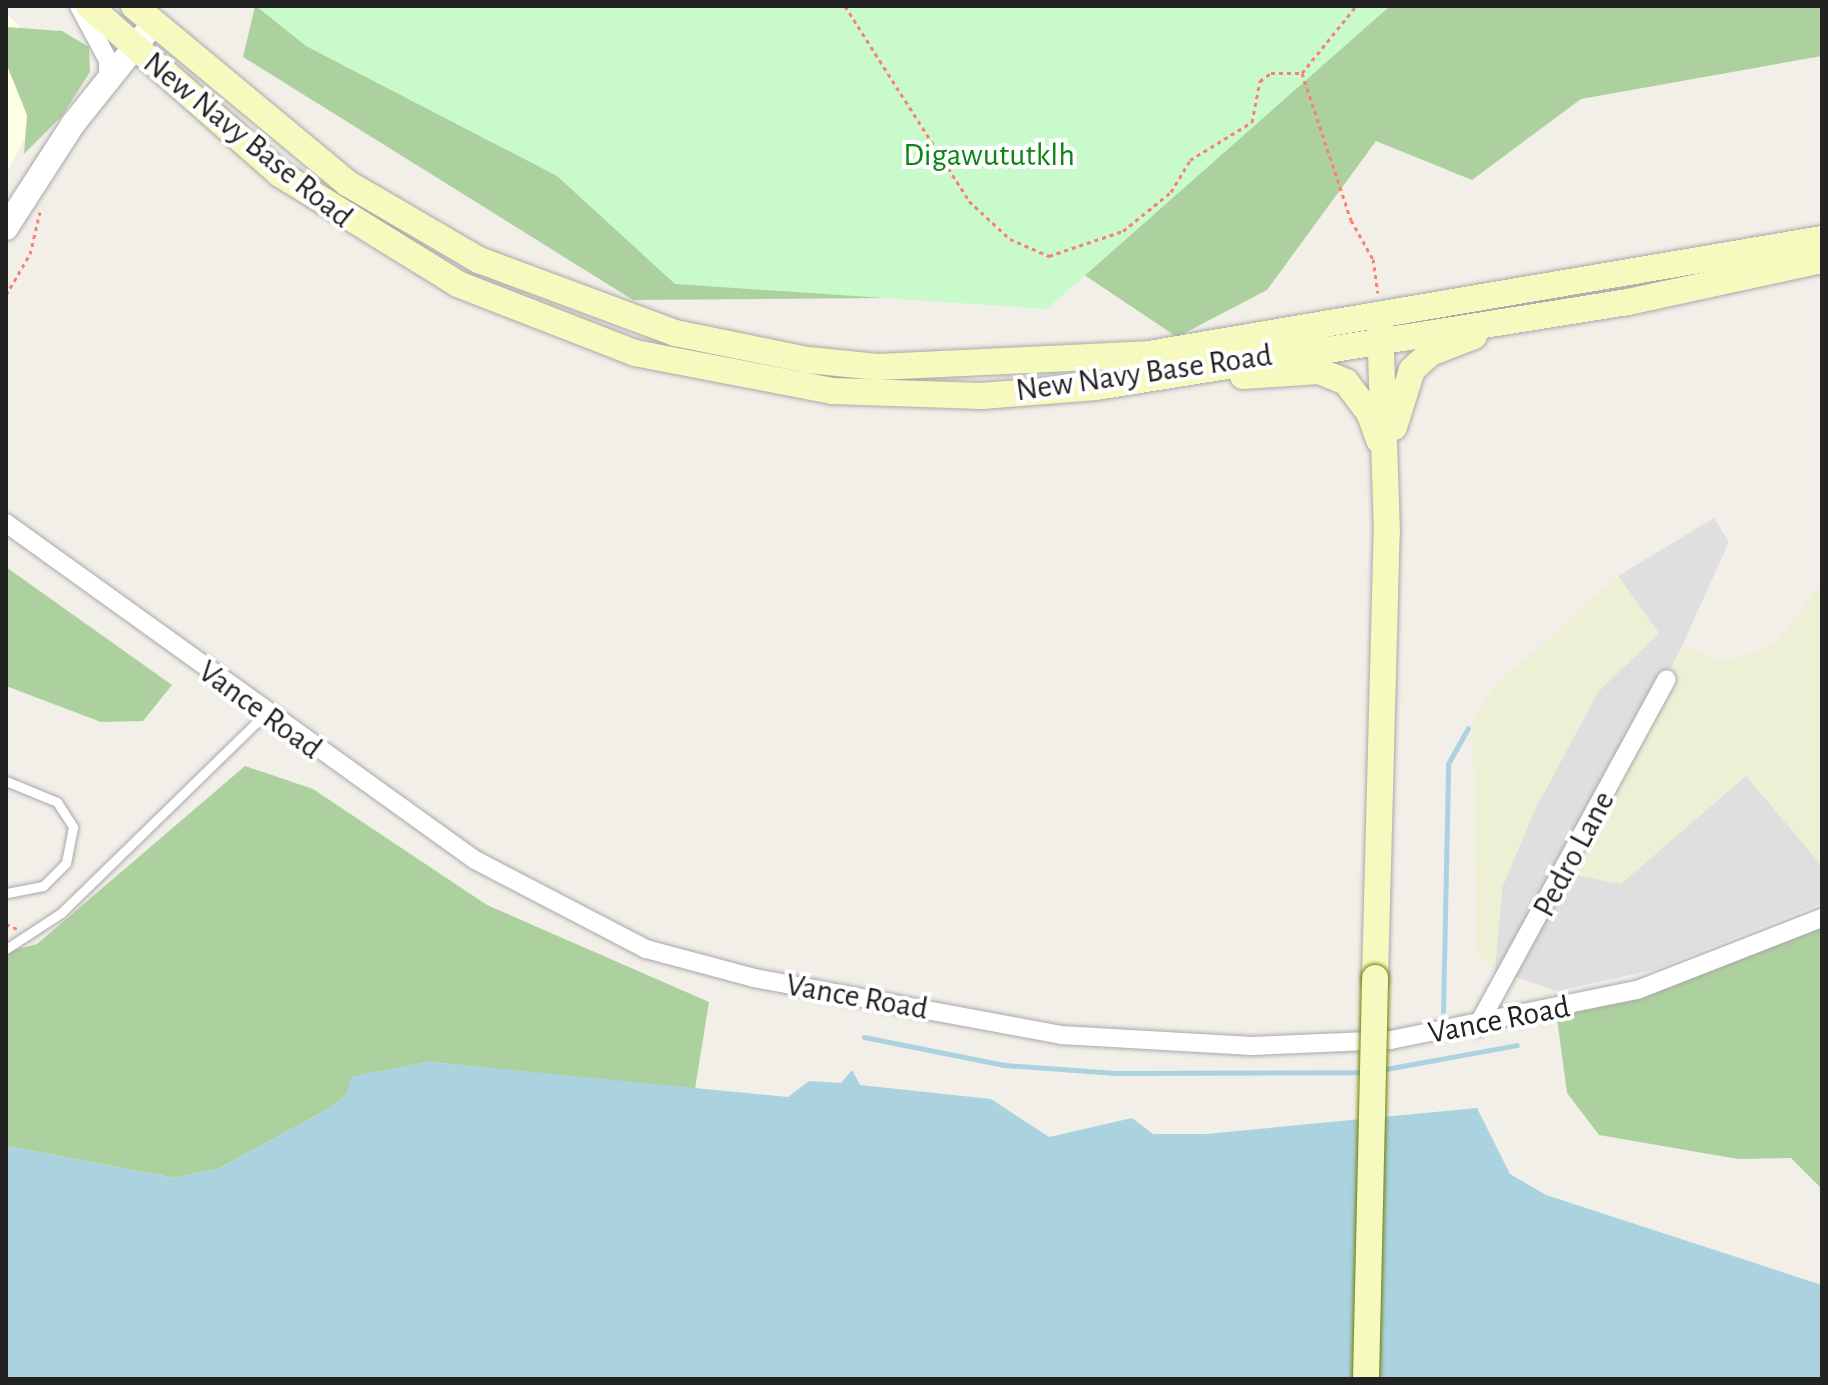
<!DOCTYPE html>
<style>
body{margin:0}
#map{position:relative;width:1828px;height:1385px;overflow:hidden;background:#f2efe9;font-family:"Alegreya Sans",sans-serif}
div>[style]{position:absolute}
.residential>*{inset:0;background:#e0dfdf}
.education>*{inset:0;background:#ffffe5}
.farmland>*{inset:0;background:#eef0d5}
.forest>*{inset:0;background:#add19e}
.park>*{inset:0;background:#c8facc}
.water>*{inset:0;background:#aad3df}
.stream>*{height:5px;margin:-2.5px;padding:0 2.5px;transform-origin:2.5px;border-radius:2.5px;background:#aad3df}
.path>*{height:3px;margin-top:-1.5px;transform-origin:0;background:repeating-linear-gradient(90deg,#fa8072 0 4px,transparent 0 8px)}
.roads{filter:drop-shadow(0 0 2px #a9a9a9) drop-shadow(0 0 2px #a9a9a9)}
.service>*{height:9px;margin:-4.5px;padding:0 4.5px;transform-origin:4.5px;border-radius:4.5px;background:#fff}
.minor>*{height:18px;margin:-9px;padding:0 9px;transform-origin:9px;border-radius:9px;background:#fff}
.tertiary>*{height:24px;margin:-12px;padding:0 12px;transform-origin:12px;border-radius:12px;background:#fff}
.secondary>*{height:26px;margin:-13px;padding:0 13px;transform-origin:13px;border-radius:13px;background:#f7fabf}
.bridges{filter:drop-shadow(0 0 2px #707d05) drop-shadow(0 0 2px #707d05)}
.secondary-bridge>*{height:26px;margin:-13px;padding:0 13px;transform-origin:13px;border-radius:13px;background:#f7fabf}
span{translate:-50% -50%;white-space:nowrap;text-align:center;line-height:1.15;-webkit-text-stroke:8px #fff;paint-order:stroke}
.street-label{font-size:32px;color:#222}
.park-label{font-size:32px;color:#0c8416}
.frame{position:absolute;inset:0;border:8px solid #222;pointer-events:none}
</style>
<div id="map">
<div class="residential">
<div style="clip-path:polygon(1714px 518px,1729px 542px,1667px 679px,1822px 866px,1822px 903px,1653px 970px,1557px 991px,1495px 970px,1502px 888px,1533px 813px,1598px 692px,1658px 633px,1618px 576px)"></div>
</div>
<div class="education">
<div style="clip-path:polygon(6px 12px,60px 72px,6px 174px)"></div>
</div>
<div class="farmland">
<div style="clip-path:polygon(1618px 576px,1659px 633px,1598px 692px,1533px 813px,1502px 888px,1495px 970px,1476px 954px,1473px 720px,1493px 688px)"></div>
<div style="clip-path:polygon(1822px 582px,1822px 866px,1746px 776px,1621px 884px,1565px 873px,1682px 646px,1727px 662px,1776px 643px)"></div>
</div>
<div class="forest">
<div style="clip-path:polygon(255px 6px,1822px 6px,1822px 56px,1581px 99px,1472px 180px,1376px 141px,1267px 290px,1177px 337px,1008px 224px,891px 298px,633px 300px,243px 57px)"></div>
<div style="clip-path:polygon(6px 27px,62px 31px,89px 47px,90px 72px,62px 116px,24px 154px,27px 115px,6px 63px)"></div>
<div style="clip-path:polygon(6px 567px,172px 685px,143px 721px,101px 722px,6px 686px)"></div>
<div style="clip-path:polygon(245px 766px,313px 789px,487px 905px,709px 1002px,695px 1089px,429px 1062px,352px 1077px,346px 1095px,328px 1109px,220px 1168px,175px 1178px,6px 1146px,6px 952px,37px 944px)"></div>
<div style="clip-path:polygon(1822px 918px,1822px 1189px,1791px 1158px,1738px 1159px,1599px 1135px,1567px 1093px,1556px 1011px)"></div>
</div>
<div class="park">
<div style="clip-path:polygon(256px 6px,1390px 6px,1047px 309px,675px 284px,557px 176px,306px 46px)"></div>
</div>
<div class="water">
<div style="clip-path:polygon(429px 1062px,788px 1097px,809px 1081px,841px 1083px,852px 1070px,860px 1085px,991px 1099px,1049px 1137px,1132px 1118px,1153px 1134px,1206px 1134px,1477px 1108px,1510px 1174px,1546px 1195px,1822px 1285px,1822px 1379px,6px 1379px,6px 1146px,175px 1178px,220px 1168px,328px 1109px,346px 1095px,351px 1077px)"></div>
</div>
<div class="stream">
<div style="left:1443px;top:1011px;width:247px;rotate:-88.8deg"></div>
<div style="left:1448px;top:764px;width:41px;rotate:-60.9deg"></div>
<div style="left:864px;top:1037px;width:143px;rotate:11.3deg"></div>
<div style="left:1004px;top:1065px;width:112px;rotate:4.1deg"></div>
<div style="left:1116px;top:1073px;width:250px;rotate:-0.2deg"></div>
<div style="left:1380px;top:1070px;width:139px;rotate:-10.3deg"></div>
</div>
<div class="path">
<div style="left:845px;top:6px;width:231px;rotate:57.5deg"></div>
<div style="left:969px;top:201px;width:56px;rotate:42.8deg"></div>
<div style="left:1010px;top:239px;width:43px;rotate:23.6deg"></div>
<div style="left:1049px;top:256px;width:78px;rotate:-18.7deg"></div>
<div style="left:1123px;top:231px;width:62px;rotate:-39.1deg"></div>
<div style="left:1171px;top:192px;width:37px;rotate:-59deg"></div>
<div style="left:1190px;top:160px;width:73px;rotate:-31.5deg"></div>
<div style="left:1252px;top:122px;width:42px;rotate:-79deg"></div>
<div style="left:1260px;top:81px;width:14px;rotate:-36deg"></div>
<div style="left:1271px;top:73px;width:31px"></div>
<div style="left:1302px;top:73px;width:86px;rotate:-51.1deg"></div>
<div style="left:1302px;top:73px;width:155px;rotate:71.6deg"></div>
<div style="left:1351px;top:220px;width:45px;rotate:60.6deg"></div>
<div style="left:1373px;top:259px;width:34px;rotate:82deg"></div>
<div style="left:6px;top:295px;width:48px;rotate:-59.7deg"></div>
<div style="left:30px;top:254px;width:43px;rotate:-76.6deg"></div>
<div style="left:6px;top:924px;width:12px;rotate:24deg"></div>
</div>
<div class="roads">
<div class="service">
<div style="left:6px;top:781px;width:55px;rotate:22.4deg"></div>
<div style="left:57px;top:802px;width:30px;rotate:57deg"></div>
<div style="left:73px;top:827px;width:37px;rotate:101deg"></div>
<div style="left:66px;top:863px;width:33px;rotate:135deg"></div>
<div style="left:43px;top:886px;width:38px;rotate:169deg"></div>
<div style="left:6px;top:949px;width:66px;rotate:-33.2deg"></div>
<div style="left:61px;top:913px;width:285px;rotate:-44.3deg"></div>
</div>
<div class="minor">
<div style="left:79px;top:6px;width:61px;rotate:61.8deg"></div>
<div style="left:108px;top:60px;width:24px;rotate:90deg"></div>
<div style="left:6px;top:523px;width:578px;rotate:35.7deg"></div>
<div style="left:475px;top:860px;width:193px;rotate:27.5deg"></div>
<div style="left:646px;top:949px;width:112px;rotate:15deg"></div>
<div style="left:754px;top:978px;width:312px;rotate:10.5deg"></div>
<div style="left:1061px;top:1035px;width:191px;rotate:3.3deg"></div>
<div style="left:1252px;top:1046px;width:139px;rotate:-2.5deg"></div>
<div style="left:1391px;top:1040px;width:251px;rotate:-11.5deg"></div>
<div style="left:1637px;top:990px;width:199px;rotate:-21.3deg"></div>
<div style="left:1477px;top:1027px;width:396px;rotate:-61.4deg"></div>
</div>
<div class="tertiary">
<div style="left:6px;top:228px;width:124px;rotate:-57.2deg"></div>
<div style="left:73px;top:124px;width:128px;rotate:-51.3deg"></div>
</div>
<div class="secondary">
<div style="left:89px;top:6px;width:254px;rotate:41.3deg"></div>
<div style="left:280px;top:174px;width:209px;rotate:31.7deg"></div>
<div style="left:458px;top:284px;width:190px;rotate:21.3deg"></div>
<div style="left:635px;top:353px;width:201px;rotate:10.9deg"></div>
<div style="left:832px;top:391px;width:150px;rotate:1.9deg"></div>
<div style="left:982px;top:396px;width:114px;rotate:-4.5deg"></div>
<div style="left:1096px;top:387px;width:539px;rotate:-9.08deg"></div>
<div style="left:1628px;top:302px;width:198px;rotate:-12.2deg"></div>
<div style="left:134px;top:6px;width:277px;rotate:39.7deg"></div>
<div style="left:347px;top:183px;width:153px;rotate:30.3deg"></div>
<div style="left:479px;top:260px;width:209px;rotate:20.4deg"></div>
<div style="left:675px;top:333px;width:136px;rotate:11.5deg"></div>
<div style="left:808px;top:360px;width:70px;rotate:5.7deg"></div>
<div style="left:878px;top:367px;width:271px;rotate:-2.7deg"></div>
<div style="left:1149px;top:354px;width:683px;rotate:-9.7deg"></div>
<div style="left:1243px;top:376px;width:76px;rotate:-3.8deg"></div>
<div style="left:1319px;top:371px;width:29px;rotate:22deg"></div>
<div style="left:1346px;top:382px;width:38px;rotate:53deg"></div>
<div style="left:1369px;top:412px;width:30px;rotate:70deg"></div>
<div style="left:1394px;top:427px;width:60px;rotate:-72.5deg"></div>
<div style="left:1412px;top:370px;width:25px;rotate:-43deg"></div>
<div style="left:1430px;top:353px;width:47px;rotate:-21.1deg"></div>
<div style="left:1375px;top:978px;width:445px;rotate:-88.5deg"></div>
<div style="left:1387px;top:533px;width:213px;rotate:-91.9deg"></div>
</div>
</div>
<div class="bridges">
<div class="secondary-bridge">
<div style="left:1366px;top:1379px;width:401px;rotate:-88.7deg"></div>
</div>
</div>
<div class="street-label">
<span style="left:248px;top:140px;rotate:39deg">New Navy Base Road</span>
<span style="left:1144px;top:373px;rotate:-8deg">New Navy Base Road</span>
<span style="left:260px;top:710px;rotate:36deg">Vance Road</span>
<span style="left:1574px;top:854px;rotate:-62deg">Pedro Lane</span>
<span style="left:857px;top:997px;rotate:10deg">Vance Road</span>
<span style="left:1499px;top:1020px;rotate:-11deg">Vance Road</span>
</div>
<div class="park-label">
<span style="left:989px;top:155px">Digawututklh</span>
</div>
<div class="frame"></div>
</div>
